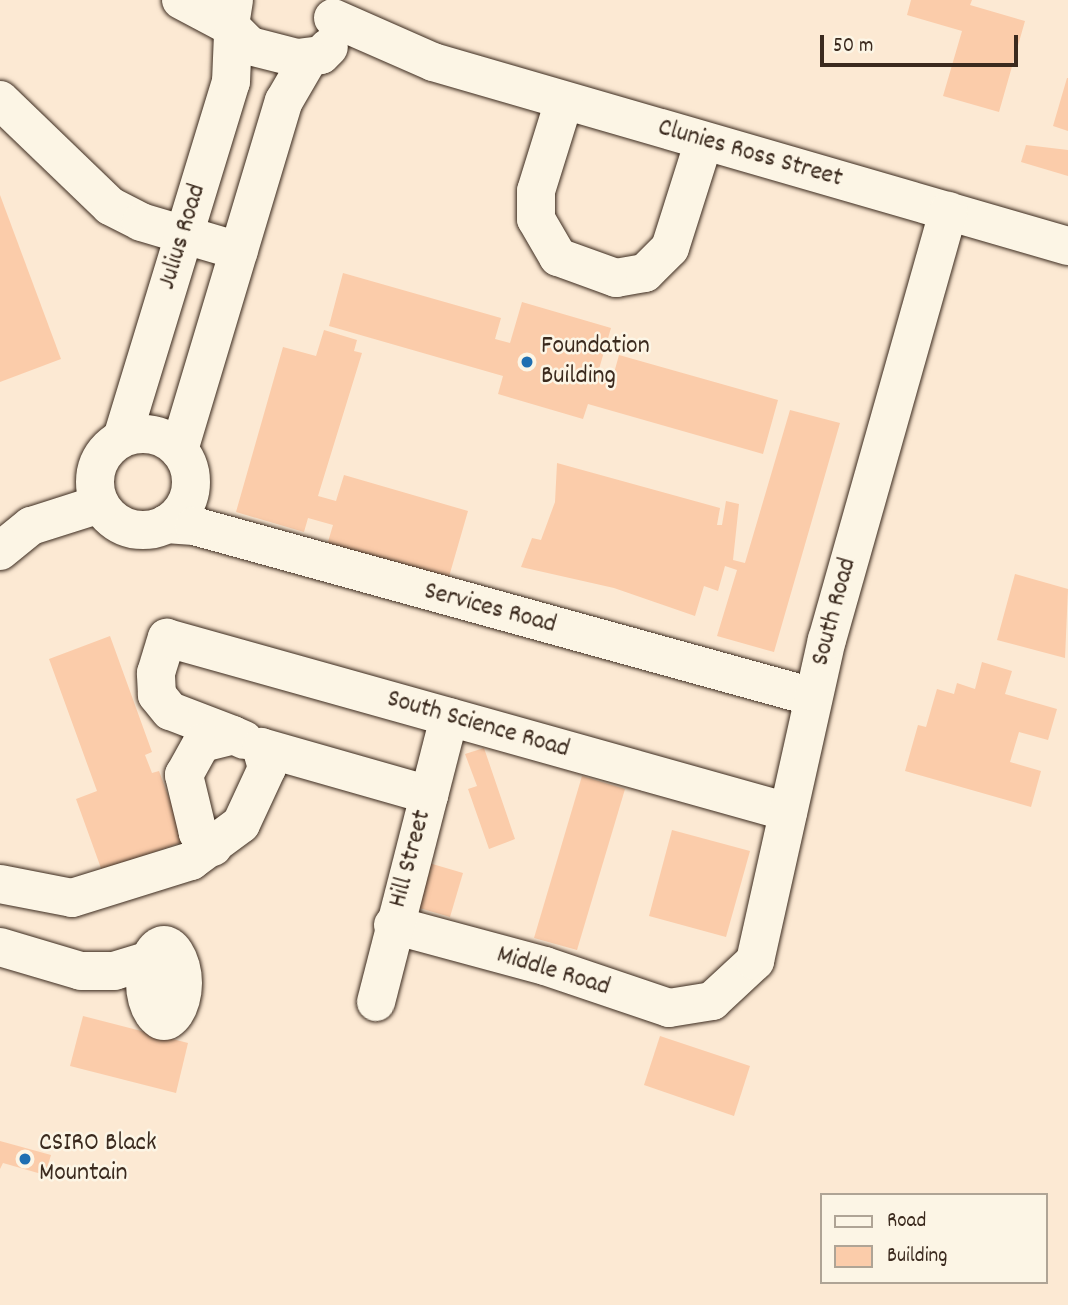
<!DOCTYPE html>
<style>
body{margin:0}
#map{position:relative;width:1068px;height:1305px;overflow:hidden;background:#fce9d3;font-family:Dekko,sans-serif}
div>[style]{position:absolute}
.building>*{inset:0;background:#fbccaa}
.roads{filter:drop-shadow(0 0 2px #3b2a1e) drop-shadow(0 0 2px #3b2a1e)}
.minor>*{height:38px;margin:-19px;padding:0 19px;transform-origin:19px;border-radius:19px;background:#fcf5e5}
.minor>.ring{margin:-19px;padding:0;box-sizing:content-box;background:none;border:38px solid #fcf5e5;border-radius:50%}
.dots>*{width:19px;height:19px;translate:-50% -50%;box-sizing:border-box;border:4px solid #fcf5e5;border-radius:50%}
span{translate:-50% -50%;white-space:nowrap;text-align:center;line-height:1.15;-webkit-text-stroke:5px #fcf5e5;paint-order:stroke}
.street-label{font-size:26px;color:#3b2a1e}
.poi-label{font-size:26px;color:#3b2a1e}
.left{translate:0 -50%;text-align:left}
.legend{position:absolute;left:820px;top:1193px;width:228px;height:91px;box-sizing:border-box;background:#fcf5e5;border:2px solid #afa495;margin:0;padding:9px 12px;list-style:none;font-size:21px;color:#3b2a1e}
.legend li{display:flex;align-items:center;gap:14px;height:35px}
.legend b{width:35px;border:2px solid #afa495}
.scale{position:absolute;left:820px;top:35px;width:198px;height:32px;box-sizing:border-box;border:4px solid #3b2a1e;border-top:0;padding-left:9px;font-size:21px;line-height:24px;white-space:nowrap;color:#3b2a1e;-webkit-text-stroke:5px #fcf5e5;paint-order:stroke}
</style>
<div id="map">
<div class="building">
<div style="clip-path:polygon(911px 0,972px 0,970px 5px,1025px 21px,999px 112px,943px 96px,962px 31px,907px 15px)"></div>
<div style="clip-path:polygon(1067px 78px,1068px 78px,1068px 131px,1053px 126px)"></div>
<div style="clip-path:polygon(1026px 145px,1068px 150px,1068px 176px,1021px 162px)"></div>
<div style="clip-path:polygon(0 195px,61px 359px,0 382px)"></div>
<div style="clip-path:polygon(343px 273px,501px 318px,495px 339px,510px 343px,522px 302px,611px 328px,599px 369px,614px 373px,619px 355px,778px 400px,763px 454px,588px 404px,583px 419px,498px 394px,503px 376px,329px 326px)"></div>
<div style="clip-path:polygon(324px 330px,357px 340px,354px 351px,362px 353px,318px 496px,336px 501px,344px 475px,468px 511px,446px 587px,325px 552px,333px 525px,308px 518px,304px 532px,236px 512px,283px 347px,316px 356px)"></div>
<div style="clip-path:polygon(790px 410px,840px 423px,774px 652px,717px 636px,737px 570px,725px 566px,718px 591px,704px 586px,695px 616px,614px 588px,521px 567px,532px 538px,541px 540px,555px 502px,557px 463px,720px 508px,717px 525px,722px 525px,726px 501px,739px 504px,733px 560px,745px 563px)"></div>
<div style="clip-path:polygon(1015px 574px,1068px 589px,1065px 658px,997px 640px)"></div>
<div style="clip-path:polygon(110px 636px,152px 752px,145px 755px,152px 773px,159px 771px,185px 841px,102px 871px,76px 799px,97px 791px,49px 659px)"></div>
<div style="clip-path:polygon(982px 662px,1012px 671px,1005px 694px,1057px 709px,1048px 740px,1019px 732px,1010px 762px,1041px 771px,1031px 807px,905px 771px,918px 725px,926px 727px,937px 689px,954px 694px,957px 683px,975px 689px)"></div>
<div style="clip-path:polygon(484px 748px,515px 839px,489px 849px,468px 789px,477px 786px,465px 754px)"></div>
<div style="clip-path:polygon(582px 776px,625px 789px,577px 950px,534px 938px)"></div>
<div style="clip-path:polygon(672px 830px,750px 851px,726px 937px,649px 916px)"></div>
<div style="clip-path:polygon(429px 863px,463px 873px,450px 917px,416px 907px)"></div>
<div style="clip-path:polygon(83px 1016px,188px 1043px,176px 1093px,70px 1066px)"></div>
<div style="clip-path:polygon(660px 1036px,750px 1066px,734px 1116px,644px 1085px)"></div>
<div style="clip-path:polygon(0 1141px,51px 1155px,45px 1175px,3px 1163px,0 1169px)"></div>
</div>
<div class="roads">
<div class="minor">
<div style="left:181px;top:0;width:55px;rotate:28deg"></div>
<div style="left:234px;top:0;width:26px;rotate:99deg"></div>
<div style="left:230px;top:26px;width:28px;rotate:45deg"></div>
<div style="left:250px;top:46px;width:49px;rotate:14.3deg"></div>
<div style="left:297px;top:58px;width:24px;rotate:-7deg"></div>
<div style="left:321px;top:55px;width:11px;rotate:-45deg"></div>
<div style="left:333px;top:18px;width:109px;rotate:23.7deg"></div>
<div style="left:433px;top:62px;width:661px;rotate:16.16deg"></div>
<div style="left:0;top:100px;width:153px;rotate:43.9deg"></div>
<div style="left:110px;top:206px;width:35px;rotate:27deg"></div>
<div style="left:141px;top:222px;width:102px;rotate:16.5deg"></div>
<div style="left:564px;top:101px;width:94px;rotate:107.3deg"></div>
<div style="left:536px;top:191px;width:28px;rotate:90deg"></div>
<div style="left:536px;top:219px;width:44px;rotate:59.9deg"></div>
<div style="left:558px;top:257px;width:62px;rotate:19.9deg"></div>
<div style="left:616px;top:278px;width:29px;rotate:-10deg"></div>
<div style="left:645px;top:273px;width:35px;rotate:-45deg"></div>
<div style="left:670px;top:248px;width:112px;rotate:-72.4deg"></div>
<div class="ring" style="left:95px;top:434px;width:58px;height:58px"></div>
<div style="left:122px;top:438px;width:372px;rotate:-73deg"></div>
<div style="left:231px;top:82px;width:48px;rotate:-87.6deg"></div>
<div style="left:179px;top:450px;width:364px;rotate:-73.3deg"></div>
<div style="left:284px;top:101px;width:50px;rotate:-59.8deg"></div>
<div style="left:166px;top:524px;width:28px;rotate:4deg"></div>
<div style="left:194px;top:526px;width:642px;rotate:15.44deg"></div>
<div style="left:0;top:551px;width:40px;rotate:-39deg"></div>
<div style="left:31px;top:526px;width:72px;rotate:-17.7deg"></div>
<div style="left:233px;top:735px;width:67px;rotate:-159.1deg"></div>
<div style="left:170px;top:711px;width:21px;rotate:-129deg"></div>
<div style="left:157px;top:695px;width:22px;rotate:-93deg"></div>
<div style="left:156px;top:673px;width:37px;rotate:-73deg"></div>
<div style="left:167px;top:638px;width:645px;rotate:15.65deg"></div>
<div style="left:213px;top:847px;width:21px;rotate:-137deg"></div>
<div style="left:198px;top:833px;width:60px;rotate:-103.6deg"></div>
<div style="left:184px;top:775px;width:37px;rotate:-61deg"></div>
<div style="left:202px;top:743px;width:32px;rotate:-14deg"></div>
<div style="left:233px;top:735px;width:12px;rotate:24deg"></div>
<div style="left:0;top:884px;width:73px;rotate:11deg"></div>
<div style="left:72px;top:898px;width:125px;rotate:-17.3deg"></div>
<div style="left:191px;top:861px;width:62px;rotate:-36.5deg"></div>
<div style="left:241px;top:824px;width:62px;rotate:-65.1deg"></div>
<div style="left:267px;top:768px;width:22px;rotate:-106deg"></div>
<div style="left:261px;top:747px;width:175px;rotate:15.9deg"></div>
<div style="left:393px;top:925px;width:157px;rotate:15.1deg"></div>
<div style="left:545px;top:966px;width:131px;rotate:18.7deg"></div>
<div style="left:669px;top:1008px;width:44px;rotate:-9.2deg"></div>
<div style="left:712px;top:1001px;width:59px;rotate:-42.9deg"></div>
<div style="left:755px;top:961px;width:329px;rotate:-77.4deg"></div>
<div style="left:827px;top:640px;width:446px;rotate:-74.2deg"></div>
<div class="ring" style="left:145px;top:945px;width:-4px;height:-4px"></div>
<div style="left:0;top:947px;width:84px;rotate:16.5deg"></div>
<div style="left:81px;top:971px;width:33px"></div>
<div style="left:114px;top:971px;width:31px;rotate:-17deg"></div>
<div style="left:376px;top:1002px;width:294px;rotate:-75.6deg"></div>
</div>
</div>
<div class="dots">
<div style="left:527px;top:362px;background:#1f6fb2"></div>
<div style="left:25px;top:1159px;background:#1f6fb2"></div>
</div>
<div class="street-label">
<span style="left:750px;top:154px;rotate:16deg">Clunies Ross Street</span>
<span style="left:183px;top:237px;rotate:-73deg">Julius Road</span>
<span style="left:490px;top:609px;rotate:15deg">Services Road</span>
<span style="left:835px;top:612px;rotate:-75deg">South Road</span>
<span style="left:478px;top:725px;rotate:16deg">South Science Road</span>
<span style="left:411px;top:859px;rotate:-75deg">Hill Street</span>
<span style="left:553px;top:972px;rotate:17deg">Middle Road</span>
</div>
<div class="poi-label">
<span class="left" style="left:541px;top:362px">Foundation<br>Building</span>
<span class="left" style="left:39px;top:1159px">CSIRO Black<br>Mountain</span>
</div>
<ul class="legend">
<li><b style="height:9px;background:#fcf5e5"></b>Road</li>
<li><b style="height:19px;background:#fbccaa"></b>Building</li>
</ul>
<div class="scale">50 m</div>
</div>
